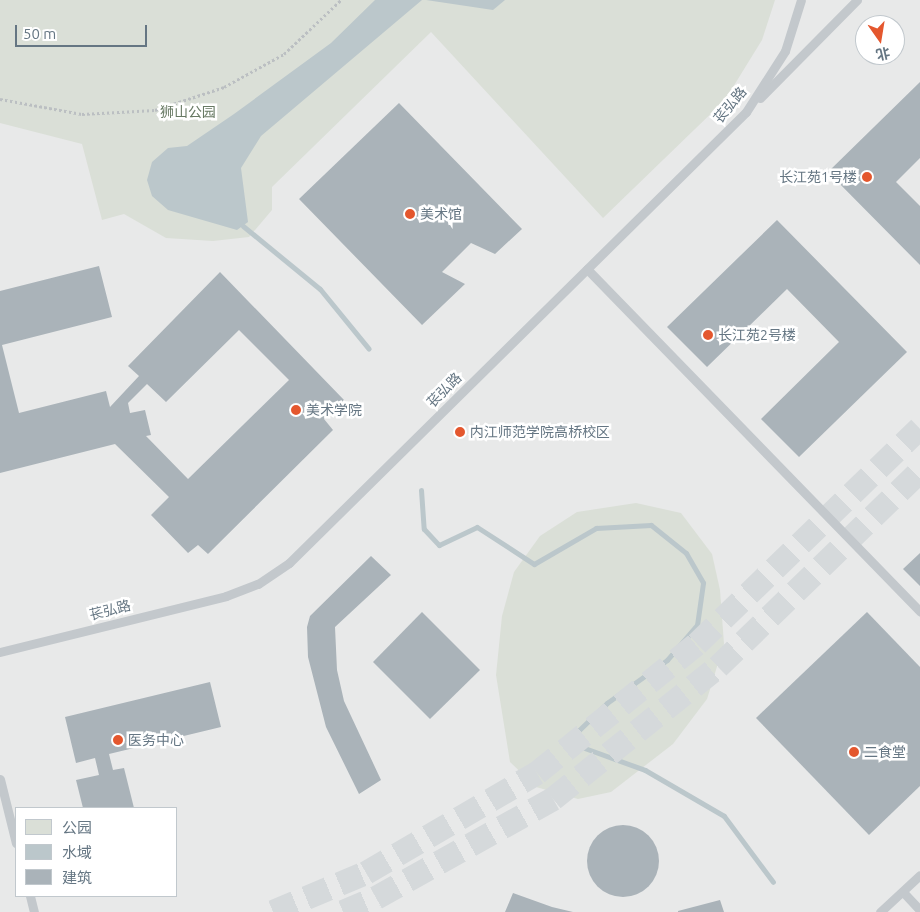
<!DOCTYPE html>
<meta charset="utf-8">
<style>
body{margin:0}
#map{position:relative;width:920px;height:912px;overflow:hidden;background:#fafaf8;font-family:Ubuntu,"Noto Sans SC",sans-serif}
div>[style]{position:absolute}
.built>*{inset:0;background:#e8e9e9}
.green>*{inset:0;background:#dadfd7}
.water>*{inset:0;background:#bbc7cb}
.stream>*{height:5px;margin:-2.5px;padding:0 2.5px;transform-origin:2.5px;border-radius:2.5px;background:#bbc7cb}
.building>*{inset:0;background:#aab3b9}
.round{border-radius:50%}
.secondary-tunnel>*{height:24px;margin-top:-12px;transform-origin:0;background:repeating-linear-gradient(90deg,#d5d9db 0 24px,transparent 0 36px)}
.path>*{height:3px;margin-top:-1.5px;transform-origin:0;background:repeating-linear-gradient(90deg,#bbbfc2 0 2.5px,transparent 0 5px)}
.lane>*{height:9px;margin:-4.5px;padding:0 4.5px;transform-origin:4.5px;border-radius:4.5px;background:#c3c8cc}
.dots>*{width:14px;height:14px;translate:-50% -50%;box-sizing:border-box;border:2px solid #fff;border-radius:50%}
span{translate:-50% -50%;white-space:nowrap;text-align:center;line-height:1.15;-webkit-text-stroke:5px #fff;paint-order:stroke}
.street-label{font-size:14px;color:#657683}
.park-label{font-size:14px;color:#687a64}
.poi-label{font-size:14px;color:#657683}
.right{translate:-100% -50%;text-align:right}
.left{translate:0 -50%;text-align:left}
.legend{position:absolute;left:15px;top:807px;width:162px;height:90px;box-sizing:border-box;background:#fff;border:1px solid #c1c8cd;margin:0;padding:6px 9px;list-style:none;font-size:15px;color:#657683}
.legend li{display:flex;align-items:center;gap:10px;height:25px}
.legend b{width:25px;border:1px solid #c1c8cd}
.north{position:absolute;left:855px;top:15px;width:50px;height:50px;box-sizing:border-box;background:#fff;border:1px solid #c1c8cd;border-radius:50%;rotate:167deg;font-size:14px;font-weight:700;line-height:20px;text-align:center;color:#657683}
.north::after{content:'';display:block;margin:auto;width:18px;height:22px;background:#e4572e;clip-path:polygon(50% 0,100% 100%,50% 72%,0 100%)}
.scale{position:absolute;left:15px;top:25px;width:132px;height:22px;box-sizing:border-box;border:2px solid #657683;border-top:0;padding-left:6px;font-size:15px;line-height:18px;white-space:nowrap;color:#657683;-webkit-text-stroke:4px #fff;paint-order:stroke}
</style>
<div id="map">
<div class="built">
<div style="clip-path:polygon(evenodd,0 0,920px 0,920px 912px,0 912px,0 0,865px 25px,895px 25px,895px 55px,865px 55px,865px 25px,0 0,16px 808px,176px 808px,176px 896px,16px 896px,16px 808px)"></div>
</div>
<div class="green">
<div style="clip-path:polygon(0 0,775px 0,762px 40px,725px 100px,603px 218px,431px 32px,272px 187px,272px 210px,249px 237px,213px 241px,166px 238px,124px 214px,102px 220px,82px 144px,0 123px)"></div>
<div style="clip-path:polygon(636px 503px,681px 513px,712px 554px,720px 590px,724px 644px,707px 699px,673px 744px,611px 792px,578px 799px,536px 787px,510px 762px,496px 675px,502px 616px,514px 572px,540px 536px,577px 512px)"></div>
</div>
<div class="water">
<div style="clip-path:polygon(375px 0,422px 0,261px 136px,241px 168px,248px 222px,237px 230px,168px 210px,152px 196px,147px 180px,152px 162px,168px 148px,187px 146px,234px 114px,331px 43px)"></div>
<div style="clip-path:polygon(426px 0,505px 0,493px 10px)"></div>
</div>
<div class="stream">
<div style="left:243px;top:226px;width:99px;rotate:39.3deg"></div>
<div style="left:320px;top:289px;width:77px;rotate:50.8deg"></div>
<div style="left:421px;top:490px;width:39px;rotate:86deg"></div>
<div style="left:424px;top:529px;width:22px;rotate:47deg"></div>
<div style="left:439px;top:545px;width:42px;rotate:-25.3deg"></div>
<div style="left:477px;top:527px;width:68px;rotate:33deg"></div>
<div style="left:534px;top:564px;width:72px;rotate:-30.1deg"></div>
<div style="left:596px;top:528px;width:55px;rotate:-3.1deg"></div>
<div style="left:651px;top:525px;width:45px;rotate:38.7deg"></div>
<div style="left:686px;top:553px;width:34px;rotate:60deg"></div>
<div style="left:703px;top:583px;width:42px;rotate:98.1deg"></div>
<div style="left:697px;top:625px;width:46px;rotate:130.6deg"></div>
<div style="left:667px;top:660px;width:74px;rotate:144.4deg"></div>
<div style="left:607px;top:703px;width:45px;rotate:135.9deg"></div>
<div style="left:575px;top:734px;width:13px;rotate:72deg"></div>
<div style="left:579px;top:746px;width:70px;rotate:20deg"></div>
<div style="left:645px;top:770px;width:91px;rotate:30.2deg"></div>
<div style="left:724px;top:816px;width:82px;rotate:53.4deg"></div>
</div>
<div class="building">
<div style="clip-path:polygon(920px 82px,920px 158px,896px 182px,920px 206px,920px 265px,828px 172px)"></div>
<div style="clip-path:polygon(399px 103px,522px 229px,495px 254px,471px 243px,442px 272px,465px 284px,422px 325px,299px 199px)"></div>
<div style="clip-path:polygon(777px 220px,907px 352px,799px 457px,761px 419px,839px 342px,787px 289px,707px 367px,667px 327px)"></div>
<div style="clip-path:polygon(evenodd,99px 266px,112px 317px,2px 345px,19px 413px,106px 391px,110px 407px,139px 376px,128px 366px,220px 272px,344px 400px,324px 419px,333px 430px,208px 554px,198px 545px,188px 553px,151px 515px,169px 497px,115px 444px,0 473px,0 291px,99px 266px,239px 330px,289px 380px,188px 479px,146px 436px,151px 435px,145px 410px,130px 413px,128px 403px,147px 384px,166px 402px,239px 330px)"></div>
<div style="clip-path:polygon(920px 553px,920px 586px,903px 569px)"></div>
<div style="clip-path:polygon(371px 556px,391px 575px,335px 627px,337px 670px,344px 701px,381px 780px,359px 794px,326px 727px,308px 657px,307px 627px,310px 616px)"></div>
<div style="clip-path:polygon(422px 612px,480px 670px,430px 719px,373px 662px)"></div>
<div style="clip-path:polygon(867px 612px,920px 667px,920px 786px,869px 835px,756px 718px)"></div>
<div style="clip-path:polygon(210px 682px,221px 727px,109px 754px,113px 770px,124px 768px,134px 808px,83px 808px,76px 780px,99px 775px,95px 758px,76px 763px,65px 717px)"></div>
<div class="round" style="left:587px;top:825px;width:72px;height:72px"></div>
<div style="clip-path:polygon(513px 893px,552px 907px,573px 912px,505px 912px)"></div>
<div style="clip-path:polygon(720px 900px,724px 912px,678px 912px,678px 911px)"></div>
</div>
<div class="secondary-tunnel">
<div style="left:273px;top:912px;width:101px;rotate:-22.8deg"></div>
<div style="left:366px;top:873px;width:198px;rotate:-30.3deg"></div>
<div style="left:537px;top:773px;width:206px;rotate:-38.9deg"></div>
<div style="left:697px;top:644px;width:310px;rotate:-44.1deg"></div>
<div style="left:343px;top:912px;width:36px;rotate:-23deg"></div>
<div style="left:376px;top:898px;width:203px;rotate:-29.2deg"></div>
<div style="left:553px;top:799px;width:211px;rotate:-38.7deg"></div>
<div style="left:718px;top:667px;width:281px;rotate:-44.1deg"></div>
</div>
<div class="path">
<div style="left:0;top:99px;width:83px;rotate:10.4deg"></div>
<div style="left:82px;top:114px;width:73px;rotate:-3.1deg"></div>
<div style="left:155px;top:110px;width:73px;rotate:-18.4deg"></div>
<div style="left:224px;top:87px;width:68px;rotate:-28.8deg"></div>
<div style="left:284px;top:54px;width:79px;rotate:-43.5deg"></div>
</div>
<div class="lane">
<div style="left:760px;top:98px;width:138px;rotate:-45.3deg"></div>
<div style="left:587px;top:269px;width:478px;rotate:45.8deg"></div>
<div style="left:0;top:652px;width:233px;rotate:-13.9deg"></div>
<div style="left:226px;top:596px;width:34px;rotate:-21deg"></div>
<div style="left:258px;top:584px;width:37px;rotate:-34deg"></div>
<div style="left:289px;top:563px;width:642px;rotate:-44.62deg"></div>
<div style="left:746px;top:112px;width:72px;rotate:-57.4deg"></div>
<div style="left:785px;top:51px;width:53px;rotate:-72.6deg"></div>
<div style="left:0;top:779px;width:66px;rotate:76deg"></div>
<div style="left:903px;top:892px;width:25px;rotate:47deg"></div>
<div style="left:30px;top:896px;width:16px;rotate:76deg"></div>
<div style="left:880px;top:912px;width:54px;rotate:-42.8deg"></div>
</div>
<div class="dots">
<div style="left:867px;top:177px;background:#e4572e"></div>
<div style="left:410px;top:214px;background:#e4572e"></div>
<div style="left:708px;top:335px;background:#e4572e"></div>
<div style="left:296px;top:410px;background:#e4572e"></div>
<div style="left:460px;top:432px;background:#e4572e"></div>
<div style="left:118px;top:740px;background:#e4572e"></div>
<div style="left:854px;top:752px;background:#e4572e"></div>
</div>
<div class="street-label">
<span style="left:730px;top:105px;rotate:-50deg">苌弘路</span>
<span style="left:444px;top:390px;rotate:-45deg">苌弘路</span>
<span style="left:110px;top:610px;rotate:-14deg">苌弘路</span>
</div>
<div class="park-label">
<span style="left:188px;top:112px">狮山公园</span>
</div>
<div class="poi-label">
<span class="right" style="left:857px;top:177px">长江苑1号楼</span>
<span class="left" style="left:420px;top:214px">美术馆</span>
<span class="left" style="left:718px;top:335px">长江苑2号楼</span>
<span class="left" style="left:306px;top:410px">美术学院</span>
<span class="left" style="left:470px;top:432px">内江师范学院高桥校区</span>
<span class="left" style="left:128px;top:740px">医务中心</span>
<span class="left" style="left:864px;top:752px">二食堂</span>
</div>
<ul class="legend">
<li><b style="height:14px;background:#dadfd7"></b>公园</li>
<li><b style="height:14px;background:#bbc7cb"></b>水域</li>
<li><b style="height:14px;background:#aab3b9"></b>建筑</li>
</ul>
<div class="north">北</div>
<div class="scale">50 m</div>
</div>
